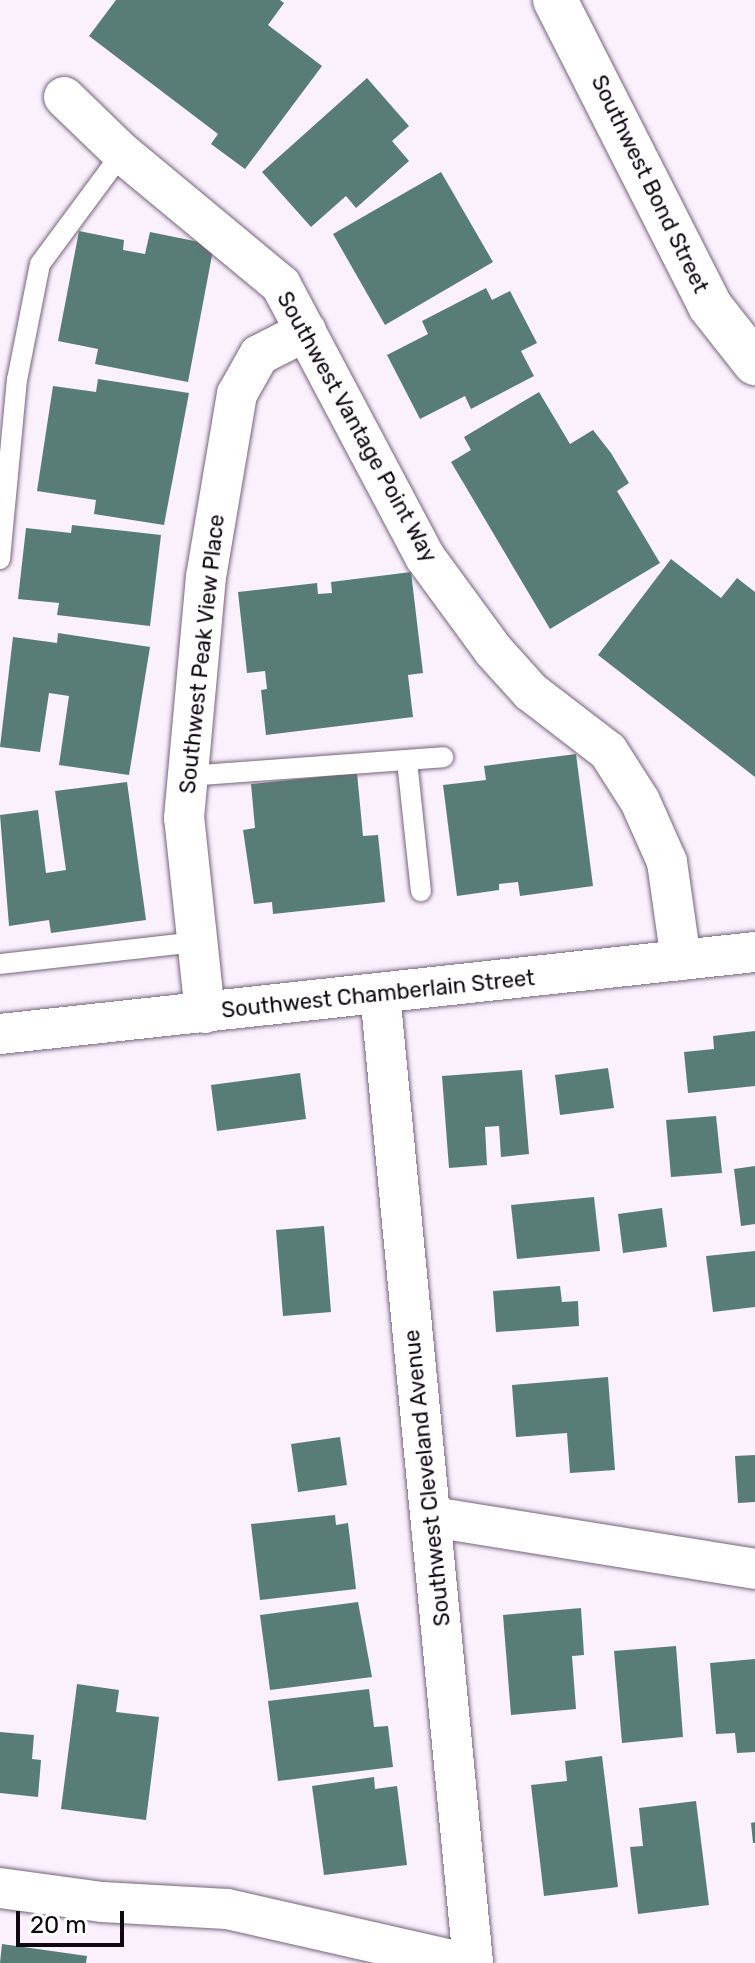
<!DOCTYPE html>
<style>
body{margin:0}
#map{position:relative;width:755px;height:1963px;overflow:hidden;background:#faf1fd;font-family:Rubik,sans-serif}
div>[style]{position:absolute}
.building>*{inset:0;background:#587d76}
.roads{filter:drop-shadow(0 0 2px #76637c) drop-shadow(0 0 2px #76637c)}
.lane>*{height:20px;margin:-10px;padding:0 10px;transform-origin:10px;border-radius:10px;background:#fff}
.street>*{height:40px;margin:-20px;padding:0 20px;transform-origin:20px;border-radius:20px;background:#fff}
.secondary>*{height:44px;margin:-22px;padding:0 22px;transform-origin:22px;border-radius:22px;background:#fff}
span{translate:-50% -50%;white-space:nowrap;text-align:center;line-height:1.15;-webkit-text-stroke:7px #fff;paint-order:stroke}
.street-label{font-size:22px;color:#0f0811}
.scale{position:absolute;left:16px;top:1911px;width:108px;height:36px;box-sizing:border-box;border:4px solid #0f0811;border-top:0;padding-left:10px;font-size:24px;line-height:28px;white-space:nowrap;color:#0f0811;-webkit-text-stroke:6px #fff;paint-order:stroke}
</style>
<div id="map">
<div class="building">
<div style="clip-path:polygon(116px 0,280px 0,284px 3px,268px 25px,322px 66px,245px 169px,211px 144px,218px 134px,89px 36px)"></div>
<div style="clip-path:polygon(367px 78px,409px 126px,392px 141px,409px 161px,356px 208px,346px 196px,311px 227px,262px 172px)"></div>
<div style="clip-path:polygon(441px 172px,493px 262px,385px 325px,333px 234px)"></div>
<div style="clip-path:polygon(79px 231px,124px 240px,123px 250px,145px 254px,150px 232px,214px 245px,188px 382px,95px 364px,98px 349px,58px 341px)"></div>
<div style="clip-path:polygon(486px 288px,492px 300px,510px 291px,537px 343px,521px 351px,534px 376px,471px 409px,465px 396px,420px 419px,387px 355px,428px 334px,422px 321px)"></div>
<div style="clip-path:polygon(98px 379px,189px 393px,164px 525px,94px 514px,96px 500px,37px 491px,53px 386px,96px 392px)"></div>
<div style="clip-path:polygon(539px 392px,570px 444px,593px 430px,611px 453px,629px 483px,617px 491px,660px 563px,550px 629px,451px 462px,471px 450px,464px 437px)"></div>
<div style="clip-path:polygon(72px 525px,161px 535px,150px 626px,57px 615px,59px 603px,18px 599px,26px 528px,71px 533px)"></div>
<div style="clip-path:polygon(671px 559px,721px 598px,737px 578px,755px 592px,755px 777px,598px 655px)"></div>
<div style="clip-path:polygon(411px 572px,423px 673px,408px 675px,413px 717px,266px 735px,261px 690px,267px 689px,265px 671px,247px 673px,238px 592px,317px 583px,318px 594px,332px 593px,331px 582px)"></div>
<div style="clip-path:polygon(58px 633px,150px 647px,129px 775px,59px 765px,69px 696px,49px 693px,40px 752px,0 747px,13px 637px,57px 643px)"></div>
<div style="clip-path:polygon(576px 754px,593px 886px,520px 896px,518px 882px,499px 884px,499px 890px,457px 896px,443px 785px,486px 780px,484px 766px)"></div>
<div style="clip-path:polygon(357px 773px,363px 836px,378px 835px,385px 902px,273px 914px,272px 902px,254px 904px,243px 830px,255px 828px,251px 784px)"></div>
<div style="clip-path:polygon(127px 782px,146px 920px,51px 933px,49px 920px,9px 926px,0 815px,38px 810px,46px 873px,66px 870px,55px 791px)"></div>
<div style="clip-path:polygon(755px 1031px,755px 1086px,688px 1093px,684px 1052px,714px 1049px,713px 1036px)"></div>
<div style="clip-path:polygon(608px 1068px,614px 1108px,560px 1115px,555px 1075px)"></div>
<div style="clip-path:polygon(522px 1070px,529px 1154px,501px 1157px,499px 1126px,485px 1127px,487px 1165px,449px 1168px,442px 1076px)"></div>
<div style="clip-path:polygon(300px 1073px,306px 1119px,217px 1131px,211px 1085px)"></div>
<div style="clip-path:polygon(716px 1116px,722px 1173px,671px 1177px,666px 1120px)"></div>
<div style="clip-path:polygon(755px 1166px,755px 1224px,741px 1226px,734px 1169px)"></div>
<div style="clip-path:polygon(594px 1197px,600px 1251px,517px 1259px,511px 1205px)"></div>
<div style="clip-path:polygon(662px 1208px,667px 1247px,623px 1253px,618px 1214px)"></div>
<div style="clip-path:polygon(324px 1226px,331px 1312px,283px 1316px,276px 1230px)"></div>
<div style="clip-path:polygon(755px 1251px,755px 1307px,713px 1312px,706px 1256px)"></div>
<div style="clip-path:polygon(560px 1286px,562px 1302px,578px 1301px,579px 1326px,496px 1332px,493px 1291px)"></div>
<div style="clip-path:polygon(608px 1377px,615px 1470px,570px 1473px,567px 1433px,516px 1437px,512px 1385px)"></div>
<div style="clip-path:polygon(340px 1437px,347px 1485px,298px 1492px,291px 1444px)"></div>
<div style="clip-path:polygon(755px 1455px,755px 1502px,738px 1503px,735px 1456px)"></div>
<div style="clip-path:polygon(335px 1515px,336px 1525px,348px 1523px,356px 1589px,260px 1600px,251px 1524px)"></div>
<div style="clip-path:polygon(358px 1602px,372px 1677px,270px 1690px,260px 1615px)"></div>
<div style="clip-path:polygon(581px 1608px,584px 1655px,572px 1656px,576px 1709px,511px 1715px,503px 1615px)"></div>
<div style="clip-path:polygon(676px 1646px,683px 1737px,622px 1743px,614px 1651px)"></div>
<div style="clip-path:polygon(755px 1659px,755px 1752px,737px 1753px,735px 1733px,716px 1734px,710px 1663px)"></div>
<div style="clip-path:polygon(77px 1684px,119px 1690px,116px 1712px,159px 1717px,146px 1820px,61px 1809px)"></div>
<div style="clip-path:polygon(369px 1689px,374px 1727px,388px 1726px,393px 1767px,278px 1781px,268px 1701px)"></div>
<div style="clip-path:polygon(0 1732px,34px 1735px,32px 1759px,41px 1760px,38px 1797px,0 1793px)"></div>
<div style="clip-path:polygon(602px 1756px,618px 1887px,544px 1896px,531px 1785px,567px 1781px,565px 1761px)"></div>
<div style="clip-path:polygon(374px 1777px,375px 1789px,397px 1786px,407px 1865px,324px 1875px,312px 1786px)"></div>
<div style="clip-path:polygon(696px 1801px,709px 1905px,638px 1914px,630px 1847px,643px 1846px,639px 1808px)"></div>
<div style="clip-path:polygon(755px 1822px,755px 1843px,753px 1843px,751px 1823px)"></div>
<div style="clip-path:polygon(2px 1944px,87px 1956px,86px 1963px,0 1963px)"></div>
</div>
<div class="roads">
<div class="lane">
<div style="left:0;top:559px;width:180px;rotate:-84.6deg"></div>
<div style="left:17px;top:380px;width:118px;rotate:-78.8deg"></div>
<div style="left:40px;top:264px;width:138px;rotate:-53.5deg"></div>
<div style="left:407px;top:761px;width:131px;rotate:83.9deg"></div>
<div style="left:187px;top:776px;width:257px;rotate:-4.2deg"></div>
<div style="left:0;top:964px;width:198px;rotate:-6.4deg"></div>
</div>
<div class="street">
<div style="left:64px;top:97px;width:81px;rotate:44deg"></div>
<div style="left:122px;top:153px;width:207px;rotate:39.7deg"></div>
<div style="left:281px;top:285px;width:308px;rotate:62.1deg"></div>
<div style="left:425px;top:557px;width:115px;rotate:53.8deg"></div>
<div style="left:493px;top:650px;width:57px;rotate:47.9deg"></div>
<div style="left:531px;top:692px;width:97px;rotate:37.5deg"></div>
<div style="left:608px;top:751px;width:59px;rotate:57.4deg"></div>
<div style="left:640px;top:801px;width:67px;rotate:66.1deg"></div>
<div style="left:667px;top:862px;width:99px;rotate:81.9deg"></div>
<div style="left:380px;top:993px;width:974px;rotate:84.52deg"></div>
<div style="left:205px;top:1013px;width:196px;rotate:-96.1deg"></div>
<div style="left:184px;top:818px;width:242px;rotate:-84.8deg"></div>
<div style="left:206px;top:577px;width:186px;rotate:-80.4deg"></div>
<div style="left:237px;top:394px;width:45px;rotate:-60.6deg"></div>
<div style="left:259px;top:355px;width:53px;rotate:-27.1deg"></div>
<div style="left:0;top:1034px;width:759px;rotate:-6.2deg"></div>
<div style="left:432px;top:1517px;width:327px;rotate:9.1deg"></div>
<div style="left:0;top:1888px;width:103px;rotate:7.8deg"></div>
<div style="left:102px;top:1902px;width:125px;rotate:3.2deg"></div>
<div style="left:227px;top:1909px;width:244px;rotate:12.8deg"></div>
</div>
<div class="secondary">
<div style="left:555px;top:0;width:343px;rotate:63.1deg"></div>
<div style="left:710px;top:306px;width:73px;rotate:51.7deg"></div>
</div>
</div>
<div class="street-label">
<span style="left:650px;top:184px;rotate:64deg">Southwest Bond Street</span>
<span style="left:357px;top:427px;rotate:61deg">Southwest Vantage Point Way</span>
<span style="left:202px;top:654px;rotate:-84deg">Southwest Peak View Place</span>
<span style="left:378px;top:994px;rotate:-6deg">Southwest Chamberlain Street</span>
<span style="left:427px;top:1478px;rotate:-96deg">Southwest Cleveland Avenue</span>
</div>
<div class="scale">20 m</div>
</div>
